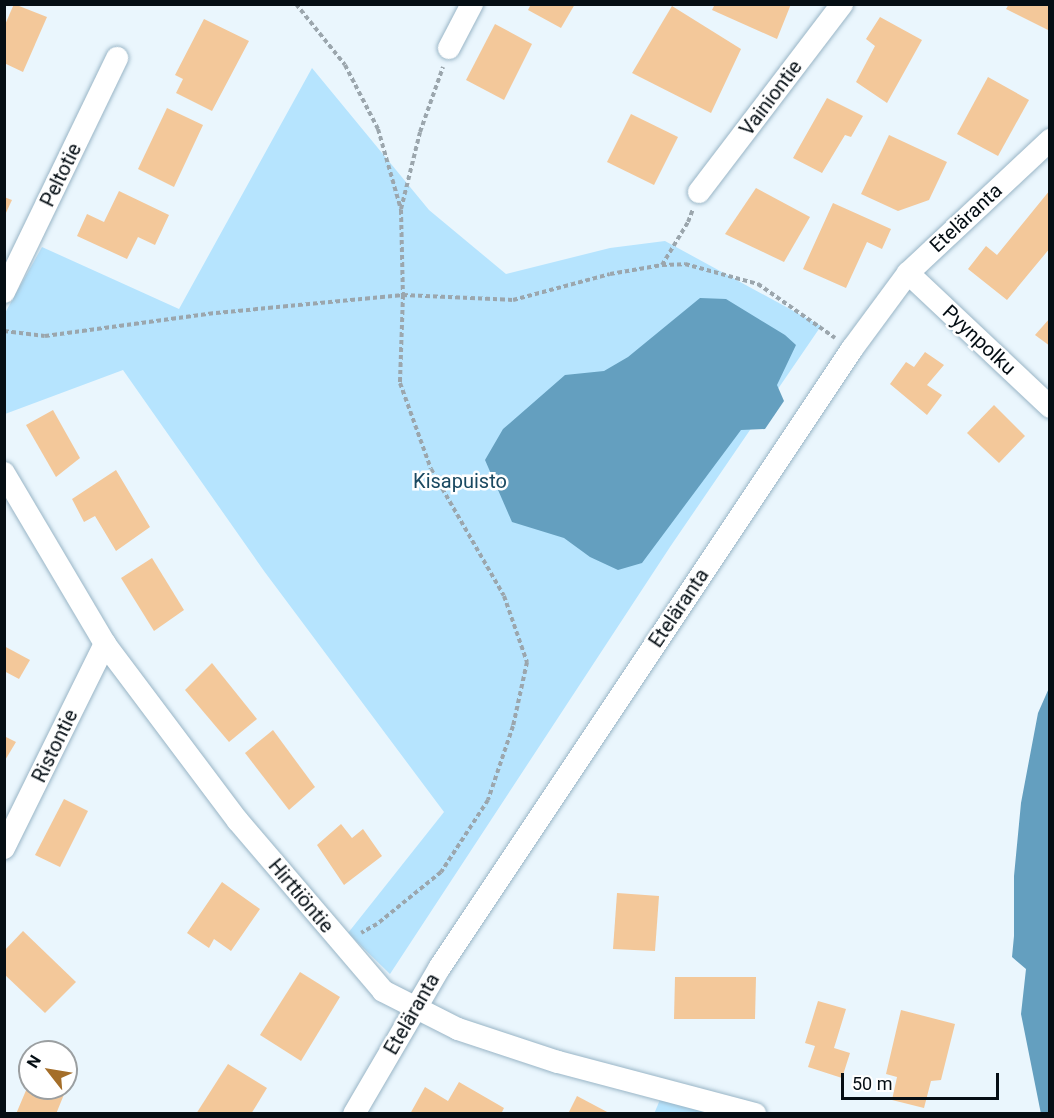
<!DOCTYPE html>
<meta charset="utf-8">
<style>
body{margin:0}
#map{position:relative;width:1054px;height:1118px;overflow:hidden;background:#eaf6fd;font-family:Roboto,sans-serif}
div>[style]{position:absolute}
.green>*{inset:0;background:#b6e4fe}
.water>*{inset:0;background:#649fbf}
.building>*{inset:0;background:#f3c89a}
.path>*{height:4px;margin-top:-2px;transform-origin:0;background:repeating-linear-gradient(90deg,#9ba6ad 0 4.5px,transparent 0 7.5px)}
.roads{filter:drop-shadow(0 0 2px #99b5c6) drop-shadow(0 0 2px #99b5c6)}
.minor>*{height:22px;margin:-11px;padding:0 11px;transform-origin:11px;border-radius:11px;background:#fff}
span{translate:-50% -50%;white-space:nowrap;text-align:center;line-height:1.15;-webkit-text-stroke:5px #fff;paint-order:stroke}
.street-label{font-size:20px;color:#050e14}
.park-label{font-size:20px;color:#1a4961}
.frame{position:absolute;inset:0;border:6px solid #050e14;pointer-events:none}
.north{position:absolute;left:18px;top:1040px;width:60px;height:60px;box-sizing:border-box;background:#fff;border:2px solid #9b9fa1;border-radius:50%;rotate:301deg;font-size:16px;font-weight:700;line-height:24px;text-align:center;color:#050e14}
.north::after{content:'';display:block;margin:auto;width:21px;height:27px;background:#a46e29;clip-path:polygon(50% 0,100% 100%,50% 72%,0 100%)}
.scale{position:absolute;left:841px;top:1073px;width:158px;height:27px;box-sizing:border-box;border:3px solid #050e14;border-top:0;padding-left:8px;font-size:18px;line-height:21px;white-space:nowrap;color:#050e14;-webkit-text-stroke:4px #fff;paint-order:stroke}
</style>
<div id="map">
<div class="green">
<div style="clip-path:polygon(312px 68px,429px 210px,506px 274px,610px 248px,665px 241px,821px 326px,670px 547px,390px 974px,348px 933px,444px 812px,264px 571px,123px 370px,5px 414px,5px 313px,42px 247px,179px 309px)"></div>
<div style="clip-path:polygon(662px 1095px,743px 1114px,654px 1114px)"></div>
</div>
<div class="water">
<div style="clip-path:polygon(700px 298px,726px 299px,785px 335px,796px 345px,777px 385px,784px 401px,765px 429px,741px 430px,642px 563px,618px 570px,590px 557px,564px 538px,512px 522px,485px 460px,503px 429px,565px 375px,604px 371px,628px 357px)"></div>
<div style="clip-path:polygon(1049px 688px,1050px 1113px,1041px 1114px,1021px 1014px,1026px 969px,1012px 957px,1014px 936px,1014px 876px,1021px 803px,1038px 713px)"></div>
</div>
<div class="building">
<div style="clip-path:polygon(14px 4px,47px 17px,23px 72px,4px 63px,4px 27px)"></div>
<div style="clip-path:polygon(531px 4px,575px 4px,561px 28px,528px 10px)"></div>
<div style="clip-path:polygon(715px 4px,791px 4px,777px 39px,712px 10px)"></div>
<div style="clip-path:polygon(1009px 4px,1050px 4px,1050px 31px,1006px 9px)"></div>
<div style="clip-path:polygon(672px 6px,741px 49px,711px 113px,632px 73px)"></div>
<div style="clip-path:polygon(880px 17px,922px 40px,887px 103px,856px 82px,875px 46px,866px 39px)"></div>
<div style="clip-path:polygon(204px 19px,249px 41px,212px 111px,176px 93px,183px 79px,175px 75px)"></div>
<div style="clip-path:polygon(495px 24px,532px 44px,504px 100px,466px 80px)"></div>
<div style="clip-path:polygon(988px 77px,1029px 100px,998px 156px,957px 134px)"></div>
<div style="clip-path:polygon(827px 98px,863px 116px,851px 137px,845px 135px,822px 173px,793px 158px)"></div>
<div style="clip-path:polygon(167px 108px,203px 125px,174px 187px,138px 169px)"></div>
<div style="clip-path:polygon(631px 114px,678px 137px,654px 185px,607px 162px)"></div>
<div style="clip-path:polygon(889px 135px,947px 162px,929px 200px,898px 211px,861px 194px)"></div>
<div style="clip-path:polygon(756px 188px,810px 217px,784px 262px,725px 234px)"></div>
<div style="clip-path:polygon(1050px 190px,1050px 248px,1007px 300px,968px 269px,986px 246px,997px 255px)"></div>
<div style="clip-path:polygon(119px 191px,169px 215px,155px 245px,138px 237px,127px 259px,77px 236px,87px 214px,104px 222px)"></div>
<div style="clip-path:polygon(4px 197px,12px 200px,4px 217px)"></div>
<div style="clip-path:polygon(833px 203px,891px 229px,882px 249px,867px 242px,846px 288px,803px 269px)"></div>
<div style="clip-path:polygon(1050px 318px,1050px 346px,1035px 335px)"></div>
<div style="clip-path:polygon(925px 352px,944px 365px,927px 385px,942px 395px,927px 415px,890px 384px,906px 362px,914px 367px)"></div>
<div style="clip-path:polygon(994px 405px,1025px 436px,999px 463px,967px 433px)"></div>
<div style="clip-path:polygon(53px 410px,80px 458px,56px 477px,26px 425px)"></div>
<div style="clip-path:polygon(116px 470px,150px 527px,116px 551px,95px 516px,84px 522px,72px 499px)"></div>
<div style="clip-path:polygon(152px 558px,184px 610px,154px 631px,121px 578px)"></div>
<div style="clip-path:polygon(4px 646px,30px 660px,19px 679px,4px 671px)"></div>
<div style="clip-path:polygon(212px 663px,257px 719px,229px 742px,185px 690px)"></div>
<div style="clip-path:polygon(273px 730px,315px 787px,289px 810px,245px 753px)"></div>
<div style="clip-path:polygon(4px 736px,16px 742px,4px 762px)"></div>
<div style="clip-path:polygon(64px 799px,88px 811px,60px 867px,35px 855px)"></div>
<div style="clip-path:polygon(341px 824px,352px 838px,363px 829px,382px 856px,344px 885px,317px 845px)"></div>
<div style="clip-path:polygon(222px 882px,260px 909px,231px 951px,214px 939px,209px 948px,187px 933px)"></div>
<div style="clip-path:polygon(617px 893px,659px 896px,655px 951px,613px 949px)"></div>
<div style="clip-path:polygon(23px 931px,76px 982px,45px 1013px,4px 974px,4px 951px)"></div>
<div style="clip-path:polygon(300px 972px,340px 997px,301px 1061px,260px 1035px)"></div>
<div style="clip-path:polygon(675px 977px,756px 977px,755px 1019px,674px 1019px)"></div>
<div style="clip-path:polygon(818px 1001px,846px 1009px,834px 1048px,850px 1053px,842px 1078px,808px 1067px,815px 1046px,805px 1043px)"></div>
<div style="clip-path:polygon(901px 1010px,955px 1024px,941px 1080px,931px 1081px,924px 1108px,892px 1100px,897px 1077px,886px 1074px)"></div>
<div style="clip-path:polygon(228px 1064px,267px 1088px,251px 1114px,196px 1114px)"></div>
<div style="clip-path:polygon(30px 1081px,30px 1088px,56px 1088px,65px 1092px,56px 1114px,16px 1114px)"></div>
<div style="clip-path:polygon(459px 1082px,504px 1108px,501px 1114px,410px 1114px,425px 1087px,448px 1101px)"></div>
<div style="clip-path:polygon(577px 1096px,611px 1114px,568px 1114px)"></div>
</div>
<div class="path">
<div style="left:296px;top:4px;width:78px;rotate:51.2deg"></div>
<div style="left:345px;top:65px;width:72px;rotate:62.7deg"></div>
<div style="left:378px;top:129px;width:84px;rotate:74.1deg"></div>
<div style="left:401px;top:210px;width:85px;rotate:88.7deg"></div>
<div style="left:403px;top:295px;width:88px;rotate:92deg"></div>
<div style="left:400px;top:383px;width:91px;rotate:70.2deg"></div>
<div style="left:431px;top:469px;width:146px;rotate:60.1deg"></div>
<div style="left:504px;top:596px;width:70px;rotate:70.8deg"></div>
<div style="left:527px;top:662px;width:66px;rotate:102.3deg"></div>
<div style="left:513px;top:726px;width:78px;rotate:108.7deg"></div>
<div style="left:488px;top:800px;width:86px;rotate:123.1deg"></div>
<div style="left:441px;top:872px;width:82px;rotate:140.9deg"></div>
<div style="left:377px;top:924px;width:18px;rotate:151deg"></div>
<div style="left:401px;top:209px;width:79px;rotate:-76.1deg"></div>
<div style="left:420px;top:132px;width:69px;rotate:-70.5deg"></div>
<div style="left:662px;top:265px;width:50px;rotate:-58.8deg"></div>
<div style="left:688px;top:222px;width:14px;rotate:-69deg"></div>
<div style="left:4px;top:331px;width:41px;rotate:7deg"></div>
<div style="left:45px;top:336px;width:173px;rotate:-7.7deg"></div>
<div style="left:216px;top:313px;width:188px;rotate:-5.5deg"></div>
<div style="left:403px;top:295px;width:110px;rotate:2.6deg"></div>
<div style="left:513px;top:300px;width:100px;rotate:-15deg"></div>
<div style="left:610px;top:274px;width:53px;rotate:-9.8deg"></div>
<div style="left:662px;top:265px;width:23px;rotate:-2deg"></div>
<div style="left:685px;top:264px;width:76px;rotate:15.3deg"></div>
<div style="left:758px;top:284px;width:94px;rotate:35deg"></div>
</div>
<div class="roads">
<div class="minor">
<div style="left:449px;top:48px;width:50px;rotate:-62.4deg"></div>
<div style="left:699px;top:192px;width:236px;rotate:-52.7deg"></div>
<div style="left:908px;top:273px;width:195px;rotate:43.3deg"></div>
<div style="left:4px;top:292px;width:260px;rotate:-64.2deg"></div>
<div style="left:4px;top:473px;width:199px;rotate:59.4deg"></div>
<div style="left:105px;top:644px;width:221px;rotate:53.1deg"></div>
<div style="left:238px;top:821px;width:223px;rotate:49.5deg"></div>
<div style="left:383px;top:991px;width:84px;rotate:26.9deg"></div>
<div style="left:458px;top:1029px;width:105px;rotate:18.3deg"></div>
<div style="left:558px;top:1062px;width:204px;rotate:14.8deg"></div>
<div style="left:4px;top:848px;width:228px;rotate:-63.7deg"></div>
<div style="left:354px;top:1114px;width:170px;rotate:-59.7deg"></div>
<div style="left:440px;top:967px;width:743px;rotate:-56.31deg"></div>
<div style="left:852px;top:349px;width:94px;rotate:-53.6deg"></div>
<div style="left:908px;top:273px;width:195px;rotate:-43.1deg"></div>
</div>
</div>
<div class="street-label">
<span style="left:771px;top:98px;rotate:-53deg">Vainiontie</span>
<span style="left:61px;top:175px;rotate:-64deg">Peltotie</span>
<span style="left:966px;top:218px;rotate:-43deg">Eteläranta</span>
<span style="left:979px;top:340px;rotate:43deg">Pyynpolku</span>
<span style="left:679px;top:608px;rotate:-56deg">Eteläranta</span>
<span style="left:55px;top:746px;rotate:-64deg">Ristontie</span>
<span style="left:301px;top:896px;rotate:50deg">Hirttiöntie</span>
<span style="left:412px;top:1014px;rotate:-60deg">Eteläranta</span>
</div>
<div class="park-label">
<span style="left:460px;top:481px">Kisapuisto</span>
</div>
<div class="frame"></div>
<div class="north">N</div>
<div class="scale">50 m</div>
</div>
